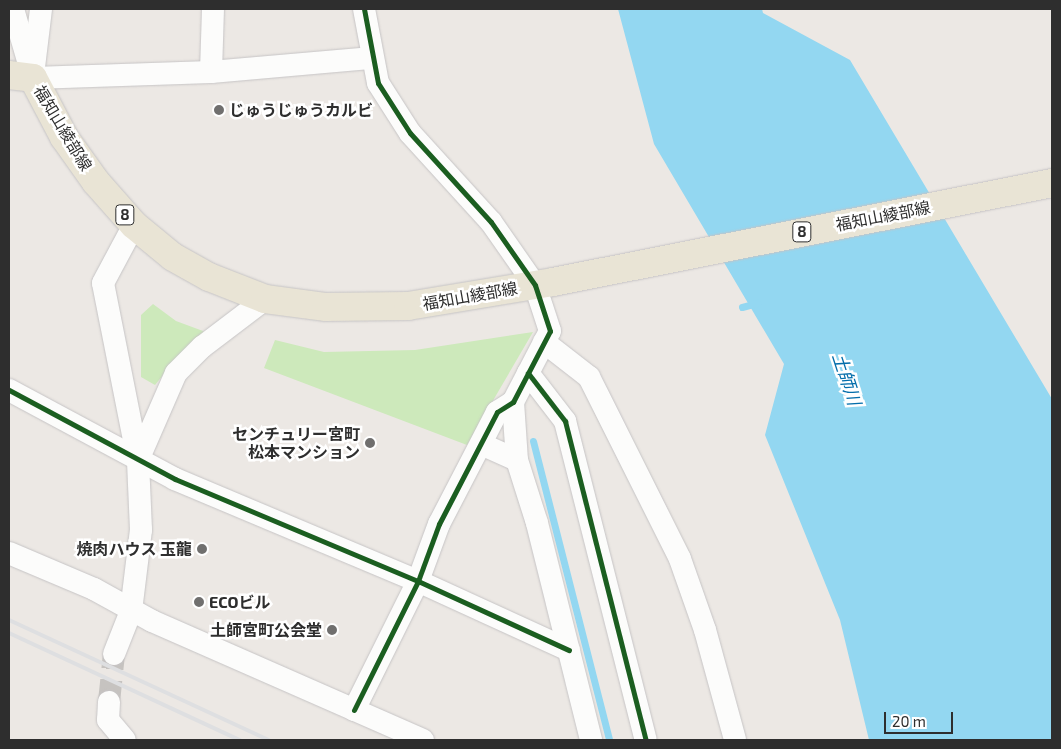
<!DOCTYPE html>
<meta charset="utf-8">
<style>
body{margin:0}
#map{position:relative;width:1061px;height:749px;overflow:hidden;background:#ece8e4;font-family:"Exo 2","Noto Sans JP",sans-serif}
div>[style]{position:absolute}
.green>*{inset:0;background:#cde9bb}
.water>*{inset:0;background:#93d7f1}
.stream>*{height:7px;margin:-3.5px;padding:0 3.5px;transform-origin:3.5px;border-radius:3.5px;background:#93d7f1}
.minor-tunnel>*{height:22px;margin-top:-11px;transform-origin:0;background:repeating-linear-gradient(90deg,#c6c3c0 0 22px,transparent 0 33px)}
.roads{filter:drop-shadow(0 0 1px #c6c4c5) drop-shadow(0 0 1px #c6c4c5)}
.minor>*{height:22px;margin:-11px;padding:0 11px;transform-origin:11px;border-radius:11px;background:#fcfcfb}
.major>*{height:28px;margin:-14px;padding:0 14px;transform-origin:14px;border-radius:14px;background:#e9e4d5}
.rail>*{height:4px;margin:-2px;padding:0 2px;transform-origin:2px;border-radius:2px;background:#dedfe1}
.cycleway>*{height:5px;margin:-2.5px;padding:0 2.5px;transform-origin:2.5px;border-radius:2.5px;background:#1b5e20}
.dots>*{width:14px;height:14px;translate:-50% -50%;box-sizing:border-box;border:2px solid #fff;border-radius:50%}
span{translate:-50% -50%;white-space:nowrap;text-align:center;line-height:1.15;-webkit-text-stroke:5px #fff;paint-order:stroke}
.shield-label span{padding:1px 4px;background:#fff;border:1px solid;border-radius:4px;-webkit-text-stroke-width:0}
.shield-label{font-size:15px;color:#2e2e2e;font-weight:700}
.poi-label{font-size:16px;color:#2e2e2e;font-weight:700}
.left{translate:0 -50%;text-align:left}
.right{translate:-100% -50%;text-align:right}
.street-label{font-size:16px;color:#2e2e2e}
.water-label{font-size:18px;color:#046eab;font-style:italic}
.frame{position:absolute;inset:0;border:10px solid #2e2e2e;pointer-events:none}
.scale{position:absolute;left:884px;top:712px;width:69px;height:22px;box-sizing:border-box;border:2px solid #2e2e2e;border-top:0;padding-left:6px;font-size:15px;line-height:18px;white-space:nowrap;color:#2e2e2e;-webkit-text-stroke:4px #fff;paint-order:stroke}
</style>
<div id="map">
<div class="green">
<div style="clip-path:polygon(153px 304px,176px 321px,203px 331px,206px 337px,173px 363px,155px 385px,141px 377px,141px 315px)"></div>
<div style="clip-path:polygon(533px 332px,467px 445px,264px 368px,275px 340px,324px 352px,415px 350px)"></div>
</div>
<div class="water">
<div style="clip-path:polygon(618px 9px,762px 9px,763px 13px,850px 60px,1052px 399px,1052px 740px,869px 740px,840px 620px,765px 435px,784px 364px,654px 144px)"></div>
</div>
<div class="stream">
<div style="left:742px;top:307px;width:16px;rotate:-15deg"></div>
<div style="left:533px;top:441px;width:309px;rotate:75.7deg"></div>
</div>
<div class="minor-tunnel">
<div style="left:109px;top:702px;width:48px;rotate:-84.1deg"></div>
</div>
<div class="roads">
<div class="minor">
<div style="left:13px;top:9px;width:72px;rotate:73.8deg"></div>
<div style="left:34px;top:67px;width:58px;rotate:-83.1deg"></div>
<div style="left:211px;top:72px;width:63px;rotate:-88.2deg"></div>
<div style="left:33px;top:78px;width:178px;rotate:-1.9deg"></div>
<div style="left:211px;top:72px;width:162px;rotate:-5deg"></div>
<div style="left:544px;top:342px;width:57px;rotate:37.9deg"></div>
<div style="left:589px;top:377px;width:203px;rotate:63.4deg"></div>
<div style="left:680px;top:559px;width:75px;rotate:70.6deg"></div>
<div style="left:705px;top:630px;width:114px;rotate:74.7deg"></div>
<div style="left:528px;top:373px;width:61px;rotate:52.4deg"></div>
<div style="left:565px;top:421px;width:329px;rotate:75.8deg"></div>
<div style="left:9px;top:390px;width:188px;rotate:28.2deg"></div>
<div style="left:175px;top:479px;width:264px;rotate:22.8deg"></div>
<div style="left:418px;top:581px;width:166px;rotate:24.6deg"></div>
<div style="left:513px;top:402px;width:58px;rotate:86.1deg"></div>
<div style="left:481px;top:444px;width:39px;rotate:24deg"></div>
<div style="left:517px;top:460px;width:66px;rotate:72.4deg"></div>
<div style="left:537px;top:523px;width:224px;rotate:76deg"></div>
<div style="left:138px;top:460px;width:95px;rotate:-66.4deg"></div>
<div style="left:176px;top:373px;width:37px;rotate:-45deg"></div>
<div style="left:202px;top:347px;width:79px;rotate:-37.3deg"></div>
<div style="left:9px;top:553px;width:92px;rotate:23deg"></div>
<div style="left:94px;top:589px;width:66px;rotate:28.9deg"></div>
<div style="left:152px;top:621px;width:296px;rotate:23.7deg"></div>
<div style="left:114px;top:654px;width:46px;rotate:-68.4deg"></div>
<div style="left:131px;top:611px;width:82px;rotate:-83deg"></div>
<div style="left:141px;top:530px;width:70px;rotate:-92.5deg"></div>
<div style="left:138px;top:460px;width:180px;rotate:-101.2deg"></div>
<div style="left:103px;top:283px;width:66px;rotate:-61.9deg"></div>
<div style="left:109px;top:702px;width:18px;rotate:93deg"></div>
<div style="left:108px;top:720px;width:26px;rotate:50deg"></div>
<div style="left:354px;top:710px;width:144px;rotate:-63.6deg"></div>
<div style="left:418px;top:581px;width:61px;rotate:-69.8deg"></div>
<div style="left:439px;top:524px;width:126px;rotate:-62.6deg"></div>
<div style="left:497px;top:412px;width:19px;rotate:-32deg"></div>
<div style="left:513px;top:402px;width:80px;rotate:-62.5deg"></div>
<div style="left:550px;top:331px;width:48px;rotate:-108.1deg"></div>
<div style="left:535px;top:285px;width:77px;rotate:-124.9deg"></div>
<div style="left:491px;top:222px;width:120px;rotate:-132.3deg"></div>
<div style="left:410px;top:133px;width:59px;rotate:-122.6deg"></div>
<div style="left:378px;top:83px;width:75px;rotate:-100.7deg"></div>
</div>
<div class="major">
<div style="left:9px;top:75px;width:24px;rotate:7deg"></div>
<div style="left:33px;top:78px;width:67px;rotate:62.3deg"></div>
<div style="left:64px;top:137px;width:55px;rotate:54.6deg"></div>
<div style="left:96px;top:182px;width:57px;rotate:48.5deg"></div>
<div style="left:134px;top:225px;width:50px;rotate:39.4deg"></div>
<div style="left:173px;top:257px;width:41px;rotate:29.1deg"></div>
<div style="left:209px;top:277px;width:60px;rotate:21.4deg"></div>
<div style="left:265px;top:299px;width:62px;rotate:7.5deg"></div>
<div style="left:326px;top:307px;width:82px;rotate:-0.7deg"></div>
<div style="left:408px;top:306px;width:147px;rotate:-9.4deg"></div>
<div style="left:553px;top:282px;width:509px;rotate:-11.22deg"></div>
</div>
</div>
<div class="rail">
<div style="left:9px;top:620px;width:286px;rotate:24.8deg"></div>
<div style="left:9px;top:633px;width:255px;rotate:24.9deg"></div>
</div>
<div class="cycleway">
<div style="left:528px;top:373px;width:61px;rotate:52.4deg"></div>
<div style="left:565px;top:421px;width:329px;rotate:75.8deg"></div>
<div style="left:9px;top:390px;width:188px;rotate:28.2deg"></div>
<div style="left:175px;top:479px;width:264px;rotate:22.8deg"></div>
<div style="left:418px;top:581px;width:166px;rotate:24.6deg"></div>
<div style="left:354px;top:710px;width:144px;rotate:-63.6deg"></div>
<div style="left:418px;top:581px;width:61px;rotate:-69.8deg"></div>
<div style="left:439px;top:524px;width:126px;rotate:-62.6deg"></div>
<div style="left:497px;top:412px;width:19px;rotate:-32deg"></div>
<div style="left:513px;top:402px;width:80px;rotate:-62.5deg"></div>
<div style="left:550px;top:331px;width:48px;rotate:-108.1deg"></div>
<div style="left:535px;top:285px;width:77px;rotate:-124.9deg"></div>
<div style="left:491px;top:222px;width:120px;rotate:-132.3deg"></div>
<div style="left:410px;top:133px;width:59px;rotate:-122.6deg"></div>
<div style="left:378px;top:83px;width:75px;rotate:-100.7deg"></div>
</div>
<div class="dots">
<div style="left:219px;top:110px;background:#706f6e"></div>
<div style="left:370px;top:443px;background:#706f6e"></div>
<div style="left:202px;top:549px;background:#706f6e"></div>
<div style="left:199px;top:602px;background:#706f6e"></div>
<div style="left:332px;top:630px;background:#706f6e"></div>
</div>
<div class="shield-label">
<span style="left:125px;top:215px">8</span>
<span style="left:802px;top:232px">8</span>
</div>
<div class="poi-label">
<span class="left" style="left:229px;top:110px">じゅうじゅうカルビ</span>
<span class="right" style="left:360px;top:443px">センチュリー宮町<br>松本マンション</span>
<span class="right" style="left:192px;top:549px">焼肉ハウス 玉龍</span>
<span class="left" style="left:209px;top:602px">ECOビル</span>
<span class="right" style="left:322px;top:630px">土師宮町公会堂</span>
</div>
<div class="street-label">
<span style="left:63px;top:128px;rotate:59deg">福知山綾部線</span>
<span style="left:883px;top:216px;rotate:-11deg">福知山綾部線</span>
<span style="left:470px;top:296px;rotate:-10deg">福知山綾部線</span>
</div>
<div class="water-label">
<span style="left:847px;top:379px;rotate:72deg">土師川</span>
</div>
<div class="frame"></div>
<div class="scale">20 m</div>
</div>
